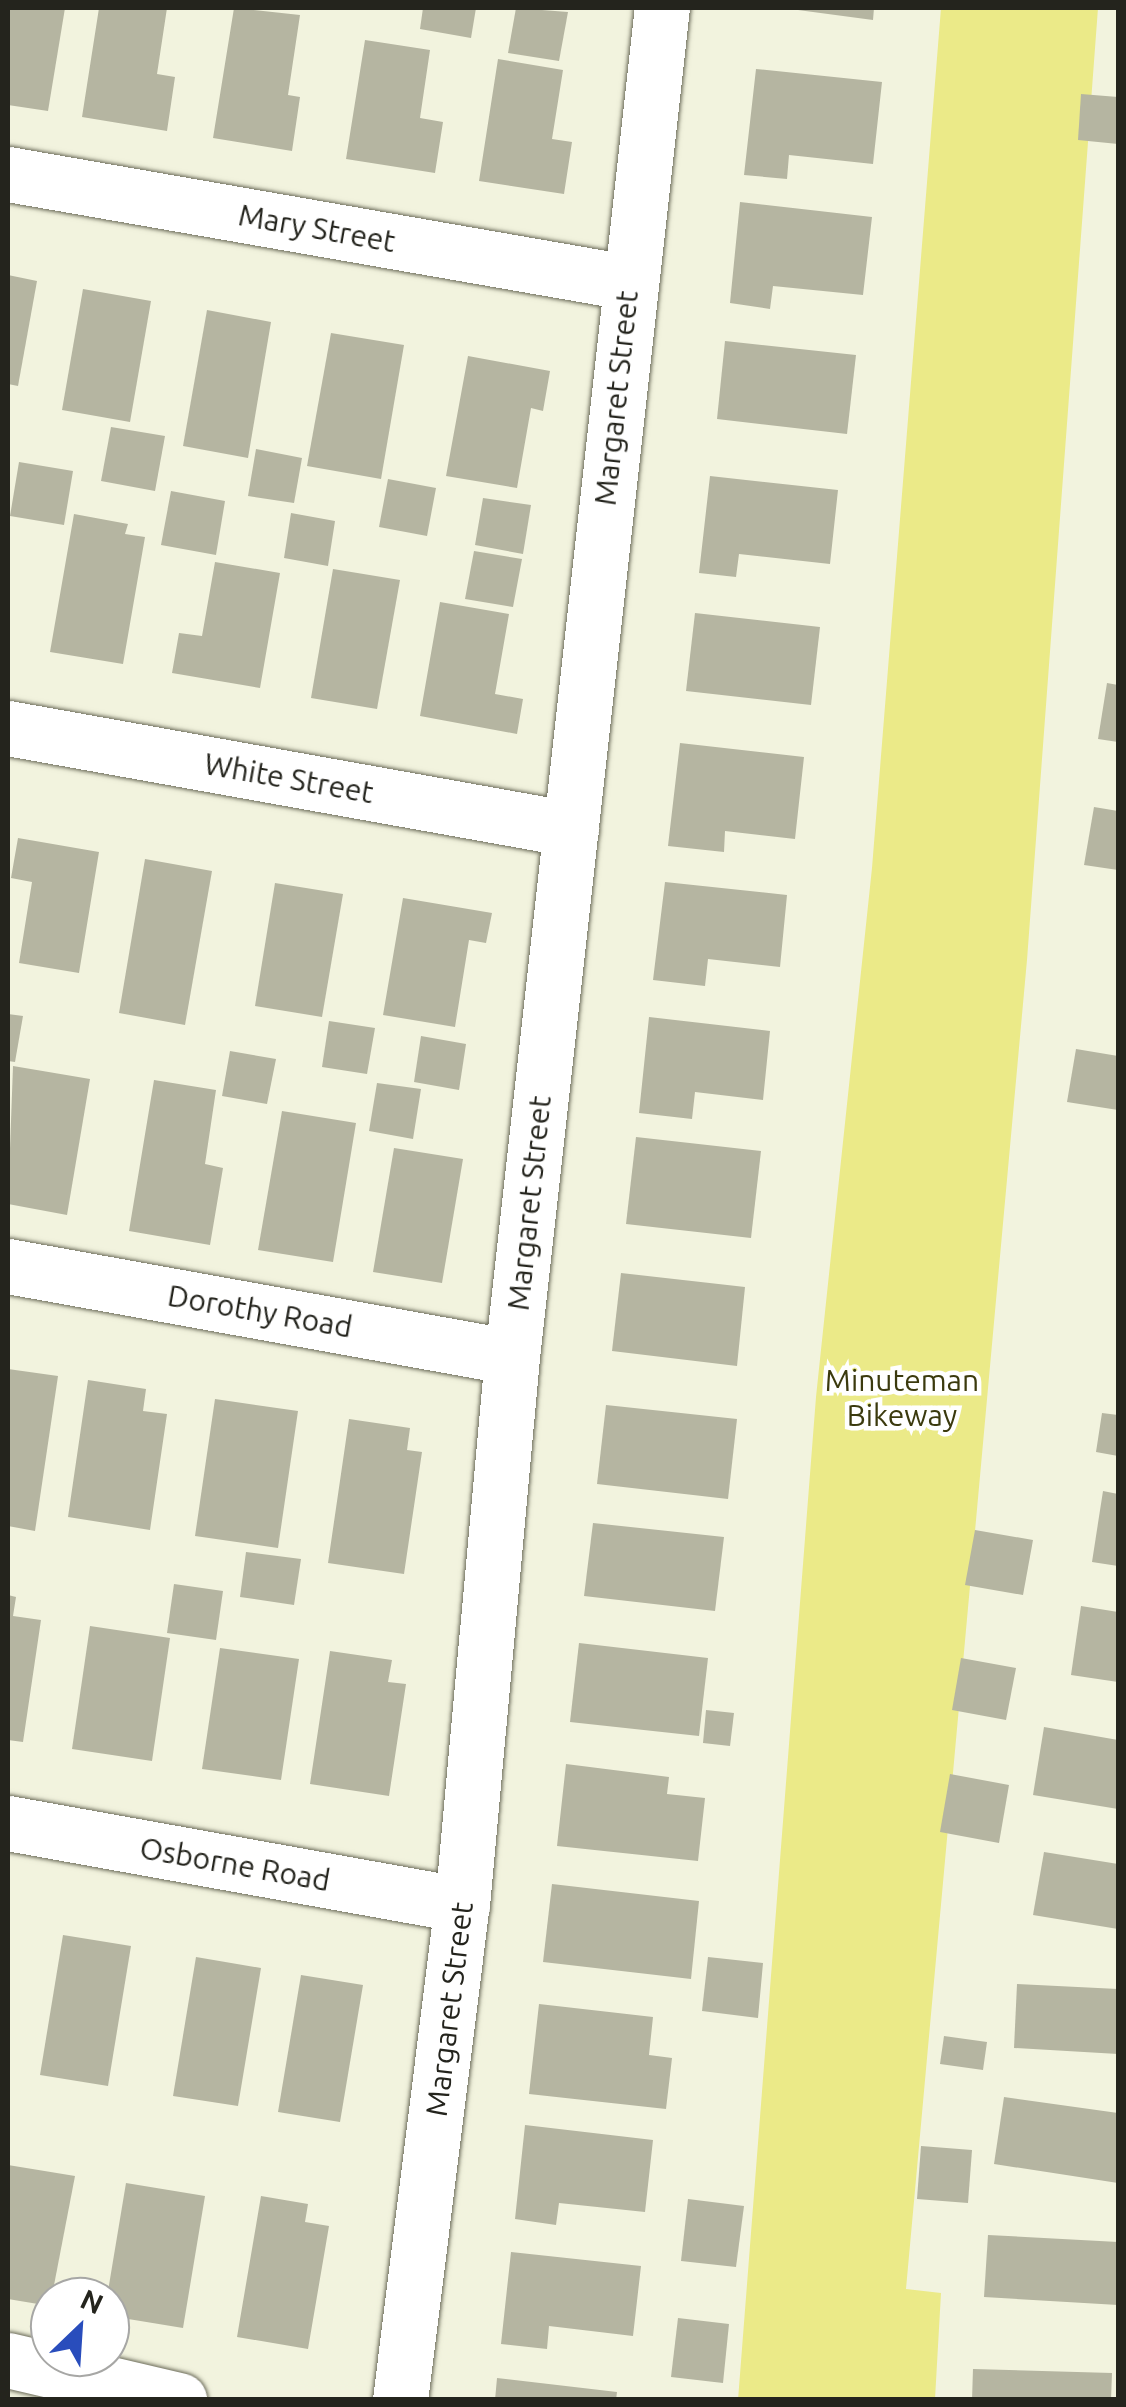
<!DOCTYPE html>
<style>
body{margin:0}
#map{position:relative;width:1126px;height:2407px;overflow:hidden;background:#f2f3de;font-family:Ubuntu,sans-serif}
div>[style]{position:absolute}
.green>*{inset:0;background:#ebea88}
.building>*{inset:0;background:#b5b5a1}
.roads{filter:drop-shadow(0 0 2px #6b6b59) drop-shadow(0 0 2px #6b6b59)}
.minor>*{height:55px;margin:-27.5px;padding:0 27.5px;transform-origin:27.5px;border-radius:27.5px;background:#fff}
span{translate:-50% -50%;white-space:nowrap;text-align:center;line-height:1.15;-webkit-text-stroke:9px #fff;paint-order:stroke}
.street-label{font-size:30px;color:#24241d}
.park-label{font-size:30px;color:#3b3a0e}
.frame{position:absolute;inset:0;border:10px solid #24241d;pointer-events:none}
.north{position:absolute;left:30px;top:2277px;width:100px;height:100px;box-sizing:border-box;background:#fff;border:2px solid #a7a7a5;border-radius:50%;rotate:25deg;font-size:28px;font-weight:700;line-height:40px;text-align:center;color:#24241d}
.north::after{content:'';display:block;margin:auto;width:35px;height:45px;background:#294dbc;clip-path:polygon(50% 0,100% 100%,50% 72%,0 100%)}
</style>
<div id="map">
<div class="green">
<div style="clip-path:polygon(941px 8px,1098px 8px,1027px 960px,906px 2289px,941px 2293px,935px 2399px,738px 2400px,816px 1397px,872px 868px)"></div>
</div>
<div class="building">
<div style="clip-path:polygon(8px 8px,65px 8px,48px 111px,8px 105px)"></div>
<div style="clip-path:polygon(99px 8px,167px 8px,157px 74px,175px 77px,167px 131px,82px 117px)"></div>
<div style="clip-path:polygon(234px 8px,300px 15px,288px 95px,300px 97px,292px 151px,213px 138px)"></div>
<div style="clip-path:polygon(423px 8px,476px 8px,471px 38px,420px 29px)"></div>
<div style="clip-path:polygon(516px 8px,568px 12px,559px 61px,508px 53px)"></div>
<div style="clip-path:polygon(783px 8px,874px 8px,873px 20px)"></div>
<div style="clip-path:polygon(365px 40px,430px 50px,420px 118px,443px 122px,435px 173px,346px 159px)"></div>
<div style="clip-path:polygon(498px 59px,563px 70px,552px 139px,572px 142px,564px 194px,479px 181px)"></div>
<div style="clip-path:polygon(756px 69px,882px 82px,873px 164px,789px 155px,787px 179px,744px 175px)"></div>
<div style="clip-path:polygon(1081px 94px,1118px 97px,1118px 144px,1078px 140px)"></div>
<div style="clip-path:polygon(740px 202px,872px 217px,863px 295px,773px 286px,770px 309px,730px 303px)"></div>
<div style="clip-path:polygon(8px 275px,37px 281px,18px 386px,8px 384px)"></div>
<div style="clip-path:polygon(83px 289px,151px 301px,130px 422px,62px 410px)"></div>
<div style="clip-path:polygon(207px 310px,271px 322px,248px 458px,183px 446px)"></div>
<div style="clip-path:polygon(331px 333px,404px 345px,381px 479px,307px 466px)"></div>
<div style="clip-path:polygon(725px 341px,856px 355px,847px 434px,717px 419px)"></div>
<div style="clip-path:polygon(468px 356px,550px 371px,543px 411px,531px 408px,517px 488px,446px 476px)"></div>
<div style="clip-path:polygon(111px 427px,165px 436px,155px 491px,101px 481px)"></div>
<div style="clip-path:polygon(256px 449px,302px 458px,294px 503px,248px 496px)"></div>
<div style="clip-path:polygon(19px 462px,73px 471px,64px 525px,10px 516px)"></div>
<div style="clip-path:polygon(710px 476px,838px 490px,830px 564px,739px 554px,736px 577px,699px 573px)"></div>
<div style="clip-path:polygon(388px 479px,436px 488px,427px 536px,379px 527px)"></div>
<div style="clip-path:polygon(171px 491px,225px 501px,216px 555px,161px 545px)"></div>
<div style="clip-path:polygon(483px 498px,531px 505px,523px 554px,475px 545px)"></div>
<div style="clip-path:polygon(291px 513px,335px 521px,328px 566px,284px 558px)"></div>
<div style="clip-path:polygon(74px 514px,128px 524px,125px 534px,145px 537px,123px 664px,50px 652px)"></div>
<div style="clip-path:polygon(474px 551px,522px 559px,513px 607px,465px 599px)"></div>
<div style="clip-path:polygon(215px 562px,280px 573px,260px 688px,172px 673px,179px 633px,202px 636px)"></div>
<div style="clip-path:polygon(333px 569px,400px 580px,377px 709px,311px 698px)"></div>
<div style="clip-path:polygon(440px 602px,509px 614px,495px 694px,523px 699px,517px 734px,420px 716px)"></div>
<div style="clip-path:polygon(695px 613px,820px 627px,811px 705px,686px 691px)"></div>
<div style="clip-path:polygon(1107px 683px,1118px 685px,1118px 742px,1098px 739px)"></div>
<div style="clip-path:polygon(680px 743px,804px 757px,795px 839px,725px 831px,724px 852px,668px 846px)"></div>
<div style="clip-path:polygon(1094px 807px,1118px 811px,1118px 870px,1084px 865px)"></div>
<div style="clip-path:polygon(18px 838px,99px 852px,79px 973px,19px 963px,32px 882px,11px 878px)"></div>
<div style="clip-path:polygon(145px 859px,212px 871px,185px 1025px,119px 1013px)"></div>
<div style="clip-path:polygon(665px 882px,787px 895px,780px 967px,708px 959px,705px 986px,653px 980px)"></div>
<div style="clip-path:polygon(275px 883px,343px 894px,322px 1017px,255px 1006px)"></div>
<div style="clip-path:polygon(403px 898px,492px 913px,486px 943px,469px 940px,455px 1027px,383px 1015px)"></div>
<div style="clip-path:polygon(8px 1014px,23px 1016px,15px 1062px,8px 1061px)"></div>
<div style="clip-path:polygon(649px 1017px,770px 1031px,763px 1100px,695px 1092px,692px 1119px,639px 1113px)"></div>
<div style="clip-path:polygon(329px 1021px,375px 1028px,367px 1074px,322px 1067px)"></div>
<div style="clip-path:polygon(421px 1036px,466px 1044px,459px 1090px,414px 1082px)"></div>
<div style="clip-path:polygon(1076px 1049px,1118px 1056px,1118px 1110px,1067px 1102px)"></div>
<div style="clip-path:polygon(230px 1051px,276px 1059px,267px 1104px,222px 1096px)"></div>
<div style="clip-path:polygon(13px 1066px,90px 1079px,67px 1215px,8px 1204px)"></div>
<div style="clip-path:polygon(154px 1080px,216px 1090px,205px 1164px,223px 1168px,210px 1245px,129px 1231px)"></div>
<div style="clip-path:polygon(377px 1083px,421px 1089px,413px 1139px,369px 1131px)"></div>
<div style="clip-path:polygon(282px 1111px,356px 1123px,333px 1262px,258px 1250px)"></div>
<div style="clip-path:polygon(636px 1137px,761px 1151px,751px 1238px,626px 1224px)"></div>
<div style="clip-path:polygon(394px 1148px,463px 1159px,442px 1283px,373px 1272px)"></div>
<div style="clip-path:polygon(621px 1273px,745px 1287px,737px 1366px,612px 1351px)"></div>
<div style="clip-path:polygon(8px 1369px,58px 1376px,35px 1531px,8px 1526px)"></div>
<div style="clip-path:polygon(88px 1380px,146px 1389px,143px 1411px,167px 1414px,150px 1530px,68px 1517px)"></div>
<div style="clip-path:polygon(215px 1399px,298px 1411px,278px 1548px,195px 1536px)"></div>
<div style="clip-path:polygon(606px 1405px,737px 1419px,728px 1499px,597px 1484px)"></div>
<div style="clip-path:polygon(1102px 1413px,1118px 1415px,1118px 1456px,1096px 1452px)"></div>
<div style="clip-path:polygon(349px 1419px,410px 1428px,407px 1450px,422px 1452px,404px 1574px,328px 1563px)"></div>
<div style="clip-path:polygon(1103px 1491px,1118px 1494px,1118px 1566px,1092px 1562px)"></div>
<div style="clip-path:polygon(593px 1523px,724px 1537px,715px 1611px,584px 1596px)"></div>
<div style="clip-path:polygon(975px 1530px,1033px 1540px,1023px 1595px,965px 1585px)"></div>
<div style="clip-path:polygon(246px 1552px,301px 1559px,294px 1605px,240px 1597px)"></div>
<div style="clip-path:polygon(174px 1584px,223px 1591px,216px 1640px,167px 1633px)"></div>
<div style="clip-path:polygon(8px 1595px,16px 1597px,13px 1616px,41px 1620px,23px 1742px,8px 1740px)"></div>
<div style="clip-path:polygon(1081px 1606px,1118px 1612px,1118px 1682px,1071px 1675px)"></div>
<div style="clip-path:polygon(90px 1626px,170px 1638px,152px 1761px,72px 1749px)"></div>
<div style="clip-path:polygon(579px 1643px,708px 1658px,699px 1736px,570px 1722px)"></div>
<div style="clip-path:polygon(220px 1648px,299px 1659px,281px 1780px,202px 1769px)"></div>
<div style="clip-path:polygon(330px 1651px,392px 1660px,388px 1682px,406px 1684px,389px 1796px,310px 1784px)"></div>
<div style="clip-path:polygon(961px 1658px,1016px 1668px,1006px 1720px,952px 1710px)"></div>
<div style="clip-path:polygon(706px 1710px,734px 1713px,730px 1746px,703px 1743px)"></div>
<div style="clip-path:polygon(1044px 1727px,1118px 1740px,1118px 1809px,1033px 1795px)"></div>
<div style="clip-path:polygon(566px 1764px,669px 1777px,667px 1794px,705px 1798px,698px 1861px,557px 1846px)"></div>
<div style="clip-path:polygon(950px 1774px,1009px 1785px,999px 1843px,940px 1832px)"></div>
<div style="clip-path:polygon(1044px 1852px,1118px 1864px,1118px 1929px,1033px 1915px)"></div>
<div style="clip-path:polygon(552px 1884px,699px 1901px,691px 1979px,543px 1962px)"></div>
<div style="clip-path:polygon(63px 1935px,131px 1946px,108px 2086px,40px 2075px)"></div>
<div style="clip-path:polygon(196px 1957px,261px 1968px,238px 2106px,173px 2096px)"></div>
<div style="clip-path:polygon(708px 1957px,763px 1963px,758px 2018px,702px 2011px)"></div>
<div style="clip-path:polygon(301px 1975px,363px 1985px,340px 2122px,278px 2112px)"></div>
<div style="clip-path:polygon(1017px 1984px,1118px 1989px,1118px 2054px,1014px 2048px)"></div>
<div style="clip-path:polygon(539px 2004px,653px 2017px,649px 2055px,672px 2058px,666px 2109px,529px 2094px)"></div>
<div style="clip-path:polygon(944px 2036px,987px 2042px,983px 2070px,940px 2064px)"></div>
<div style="clip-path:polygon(1004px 2097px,1118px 2113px,1118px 2183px,994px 2164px)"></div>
<div style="clip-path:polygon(525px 2125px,653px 2140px,645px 2212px,559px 2203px,556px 2225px,515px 2219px)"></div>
<div style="clip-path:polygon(921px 2146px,972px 2150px,968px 2203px,917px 2199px)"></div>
<div style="clip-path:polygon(8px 2165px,75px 2176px,50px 2306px,8px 2299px)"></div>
<div style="clip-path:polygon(126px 2183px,205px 2196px,183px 2328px,110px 2316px,107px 2297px)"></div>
<div style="clip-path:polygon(261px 2196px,308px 2204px,305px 2222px,329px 2226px,308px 2349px,237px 2337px)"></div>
<div style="clip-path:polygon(688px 2199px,744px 2206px,736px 2267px,681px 2261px)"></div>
<div style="clip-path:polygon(988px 2235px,1118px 2242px,1118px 2305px,984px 2297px)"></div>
<div style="clip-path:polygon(511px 2252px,641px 2266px,633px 2336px,549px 2326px,547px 2349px,501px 2344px)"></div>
<div style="clip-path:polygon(678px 2318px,729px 2324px,723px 2383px,671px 2377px)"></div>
<div style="clip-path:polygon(973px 2369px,1112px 2373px,1111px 2400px,972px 2400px)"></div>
<div style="clip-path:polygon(497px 2378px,617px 2392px,616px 2400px,495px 2400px)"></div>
</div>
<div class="roads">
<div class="minor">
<div style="left:8px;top:174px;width:628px;rotate:9.9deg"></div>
<div style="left:8px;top:728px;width:572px;rotate:10.17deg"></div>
<div style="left:8px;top:1266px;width:512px;rotate:10.23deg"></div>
<div style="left:8px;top:1823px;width:461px;rotate:10.2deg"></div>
<div style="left:8px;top:2360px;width:176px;rotate:13.2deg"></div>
<div style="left:400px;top:2400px;width:499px;rotate:-82.9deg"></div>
<div style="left:462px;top:1905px;width:550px;rotate:-84.79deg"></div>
<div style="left:512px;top:1357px;width:1357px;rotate:-83.66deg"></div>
</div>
</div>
<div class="street-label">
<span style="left:317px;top:228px;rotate:10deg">Mary Street</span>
<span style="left:616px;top:398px;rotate:-84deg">Margaret Street</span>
<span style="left:289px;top:778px;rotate:10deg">White Street</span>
<span style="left:529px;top:1203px;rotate:-84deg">Margaret Street</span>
<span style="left:260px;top:1311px;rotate:10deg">Dorothy Road</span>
<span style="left:235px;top:1864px;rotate:10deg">Osborne Road</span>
<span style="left:449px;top:2009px;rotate:-83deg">Margaret Street</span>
</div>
<div class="park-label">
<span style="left:902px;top:1397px">Minuteman<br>Bikeway</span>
</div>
<div class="frame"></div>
<div class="north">N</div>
</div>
